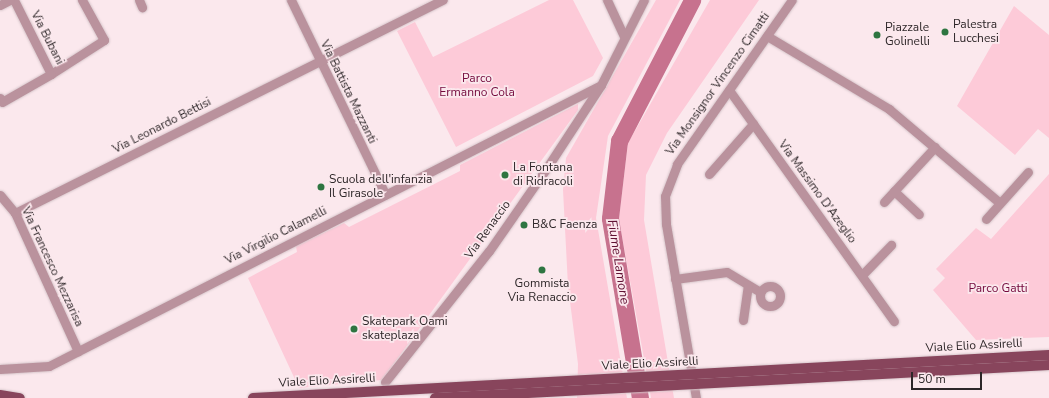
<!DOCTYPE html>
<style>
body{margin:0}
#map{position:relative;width:1049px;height:398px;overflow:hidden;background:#fbe8ed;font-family:"Nunito Sans",sans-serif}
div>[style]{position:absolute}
.green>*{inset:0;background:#fdcad8}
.river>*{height:17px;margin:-8.5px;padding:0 8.5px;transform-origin:8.5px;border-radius:8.5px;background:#c7728e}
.roads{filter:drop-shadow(0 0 1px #d6c5ca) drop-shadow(0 0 1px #d6c5ca)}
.minor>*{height:9px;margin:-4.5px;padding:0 4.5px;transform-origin:4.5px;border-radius:4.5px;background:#ba929d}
.minor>.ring{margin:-4.5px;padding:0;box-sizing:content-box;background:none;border:9px solid #ba929d;border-radius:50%}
.major>*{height:10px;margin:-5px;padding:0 5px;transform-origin:5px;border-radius:5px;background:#88455c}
.bridges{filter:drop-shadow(0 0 1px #d6c5ca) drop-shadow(0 0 1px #d6c5ca)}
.major-bridge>*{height:10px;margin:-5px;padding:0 5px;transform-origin:5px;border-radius:5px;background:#88455c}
.dots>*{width:11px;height:11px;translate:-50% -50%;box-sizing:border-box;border:2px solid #fbe8ed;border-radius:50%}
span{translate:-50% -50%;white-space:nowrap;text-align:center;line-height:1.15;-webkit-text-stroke:3.5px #fbe8ed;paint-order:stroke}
.poi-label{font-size:12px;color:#2d2628}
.left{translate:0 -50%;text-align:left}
.street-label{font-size:12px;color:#2d2628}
.park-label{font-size:12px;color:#73083c}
.water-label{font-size:13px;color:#611334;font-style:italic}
.scale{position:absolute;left:911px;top:372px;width:71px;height:18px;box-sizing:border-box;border:2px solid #2d2628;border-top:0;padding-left:5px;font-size:12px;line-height:14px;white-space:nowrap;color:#2d2628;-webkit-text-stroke:3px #fbe8ed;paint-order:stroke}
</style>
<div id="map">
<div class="green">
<div style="clip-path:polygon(549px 0,573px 0,603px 58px,593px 76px,456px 147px,397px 31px,415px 22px,433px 57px)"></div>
<div style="clip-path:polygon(656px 0,680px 0,608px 136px,596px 218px,627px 398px,577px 398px,578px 364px,568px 286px,563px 190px,566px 158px)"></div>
<div style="clip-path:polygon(710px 0,759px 0,667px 133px,646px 175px,644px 220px,674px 398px,651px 398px,619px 219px,628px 143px)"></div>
<div style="clip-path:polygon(1014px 6px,1049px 35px,1049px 138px,1038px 129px,1015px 155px,957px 106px)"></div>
<div style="clip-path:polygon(578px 104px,578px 110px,382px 380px,299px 388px,248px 278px,297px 252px,296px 246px,344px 223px,349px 227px,460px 171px,460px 165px)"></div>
<div style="clip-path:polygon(1049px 174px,1049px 337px,976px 340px,933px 290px,945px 278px,936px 269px,976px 228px,991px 239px)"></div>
</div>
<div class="river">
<div style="left:640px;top:398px;width:182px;rotate:-99.5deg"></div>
<div style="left:610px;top:218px;width:78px;rotate:-83.3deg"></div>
<div style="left:619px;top:141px;width:159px;rotate:-62.6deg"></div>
</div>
<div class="roads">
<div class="minor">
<div style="left:14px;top:0;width:83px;rotate:63.4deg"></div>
<div style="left:51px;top:74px;width:63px;rotate:-32.7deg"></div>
<div style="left:104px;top:40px;width:46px;rotate:-118.8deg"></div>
<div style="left:139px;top:0;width:8px;rotate:67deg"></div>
<div style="left:291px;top:0;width:216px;rotate:64.1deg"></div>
<div style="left:607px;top:0;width:40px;rotate:65deg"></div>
<div style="left:0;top:5px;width:11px;rotate:-27deg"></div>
<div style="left:767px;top:36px;width:142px;rotate:30.9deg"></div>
<div style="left:889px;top:109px;width:145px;rotate:40.3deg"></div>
<div style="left:729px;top:90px;width:284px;rotate:54.5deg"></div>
<div style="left:0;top:98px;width:4px;rotate:63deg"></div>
<div style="left:2px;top:102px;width:56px;rotate:-29.7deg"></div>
<div style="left:709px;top:174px;width:67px;rotate:-48.7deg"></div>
<div style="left:894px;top:191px;width:34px;rotate:43deg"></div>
<div style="left:0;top:195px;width:23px;rotate:50deg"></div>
<div style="left:15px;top:213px;width:152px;rotate:65.5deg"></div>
<div style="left:884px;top:202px;width:75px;rotate:-47.2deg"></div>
<div style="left:15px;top:213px;width:478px;rotate:-26.5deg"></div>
<div style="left:986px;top:219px;width:63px;rotate:-48.2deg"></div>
<div style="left:862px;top:275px;width:42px;rotate:-46deg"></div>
<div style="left:675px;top:279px;width:52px;rotate:-7.7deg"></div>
<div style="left:727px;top:272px;width:39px;rotate:31deg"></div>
<div class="ring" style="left:760px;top:286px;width:11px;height:11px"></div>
<div style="left:743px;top:320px;width:35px;rotate:-82deg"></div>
<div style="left:0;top:369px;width:49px;rotate:-3.5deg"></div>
<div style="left:49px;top:366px;width:619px;rotate:-26.98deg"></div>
<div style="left:385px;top:382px;width:167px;rotate:-51.6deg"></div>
<div style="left:489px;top:251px;width:103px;rotate:-55.2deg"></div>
<div style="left:548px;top:166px;width:97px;rotate:-56.8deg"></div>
<div style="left:601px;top:85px;width:95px;rotate:-63.2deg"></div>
<div style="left:696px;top:398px;width:177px;rotate:-99.8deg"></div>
<div style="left:666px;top:224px;width:28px;rotate:-92deg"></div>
<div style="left:665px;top:196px;width:34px;rotate:-69deg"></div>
<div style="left:677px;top:164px;width:200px;rotate:-55deg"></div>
</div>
<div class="major">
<div style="left:0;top:395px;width:20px;rotate:9deg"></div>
</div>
</div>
<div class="bridges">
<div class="major-bridge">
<div style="left:253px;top:398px;width:797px;rotate:-3.09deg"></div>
<div style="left:435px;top:398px;width:615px;rotate:-3.08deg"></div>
</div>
</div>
<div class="dots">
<div style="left:945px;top:32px;background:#2e7541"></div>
<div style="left:877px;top:35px;background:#2e7541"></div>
<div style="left:505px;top:175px;background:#2e7541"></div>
<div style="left:321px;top:187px;background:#2e7541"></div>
<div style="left:524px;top:225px;background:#2e7541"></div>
<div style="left:542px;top:270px;background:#2e7541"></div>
<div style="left:354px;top:329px;background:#2e7541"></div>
</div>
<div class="poi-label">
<span class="left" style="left:953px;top:32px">Palestra<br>Lucchesi</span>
<span class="left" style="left:885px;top:35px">Piazzale<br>Golinelli</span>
<span class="left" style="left:513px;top:175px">La Fontana<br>di Ridracoli</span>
<span class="left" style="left:329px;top:187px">Scuola dell'infanzia<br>Il Girasole</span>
<span class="left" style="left:532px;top:225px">B&amp;C Faenza</span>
<span style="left:542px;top:291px">Gommista<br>Via Renaccio</span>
<span class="left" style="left:362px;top:329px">Skatepark Oami<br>skateplaza</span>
</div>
<div class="street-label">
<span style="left:47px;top:38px;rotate:63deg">Via Bubani</span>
<span style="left:718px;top:84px;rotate:-55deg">Via Monsignor Vincenzo Cimatti</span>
<span style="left:348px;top:92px;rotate:64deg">Via Battista Mazzanti</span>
<span style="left:162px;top:126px;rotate:-27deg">Via Leonardo Bettisi</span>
<span style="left:817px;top:192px;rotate:54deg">Via Massimo D'Azeglio</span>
<span style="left:488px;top:230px;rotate:-54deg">Via Renaccio</span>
<span style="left:276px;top:236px;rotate:-27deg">Via Virgilio Calamelli</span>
<span style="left:52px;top:267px;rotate:65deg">Via Francesco Mezzarisa</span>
<span style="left:974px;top:346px;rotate:-3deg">Viale Elio Assirelli</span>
<span style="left:650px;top:364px;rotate:-3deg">Viale Elio Assirelli</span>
<span style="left:327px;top:381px;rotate:-3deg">Viale Elio Assirelli</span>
</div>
<div class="park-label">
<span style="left:477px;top:86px">Parco<br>Ermanno Cola</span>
<span style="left:998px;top:289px">Parco Gatti</span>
</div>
<div class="water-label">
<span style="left:618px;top:262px;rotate:81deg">Fiume Lamone</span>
</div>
<div class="scale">50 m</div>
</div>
